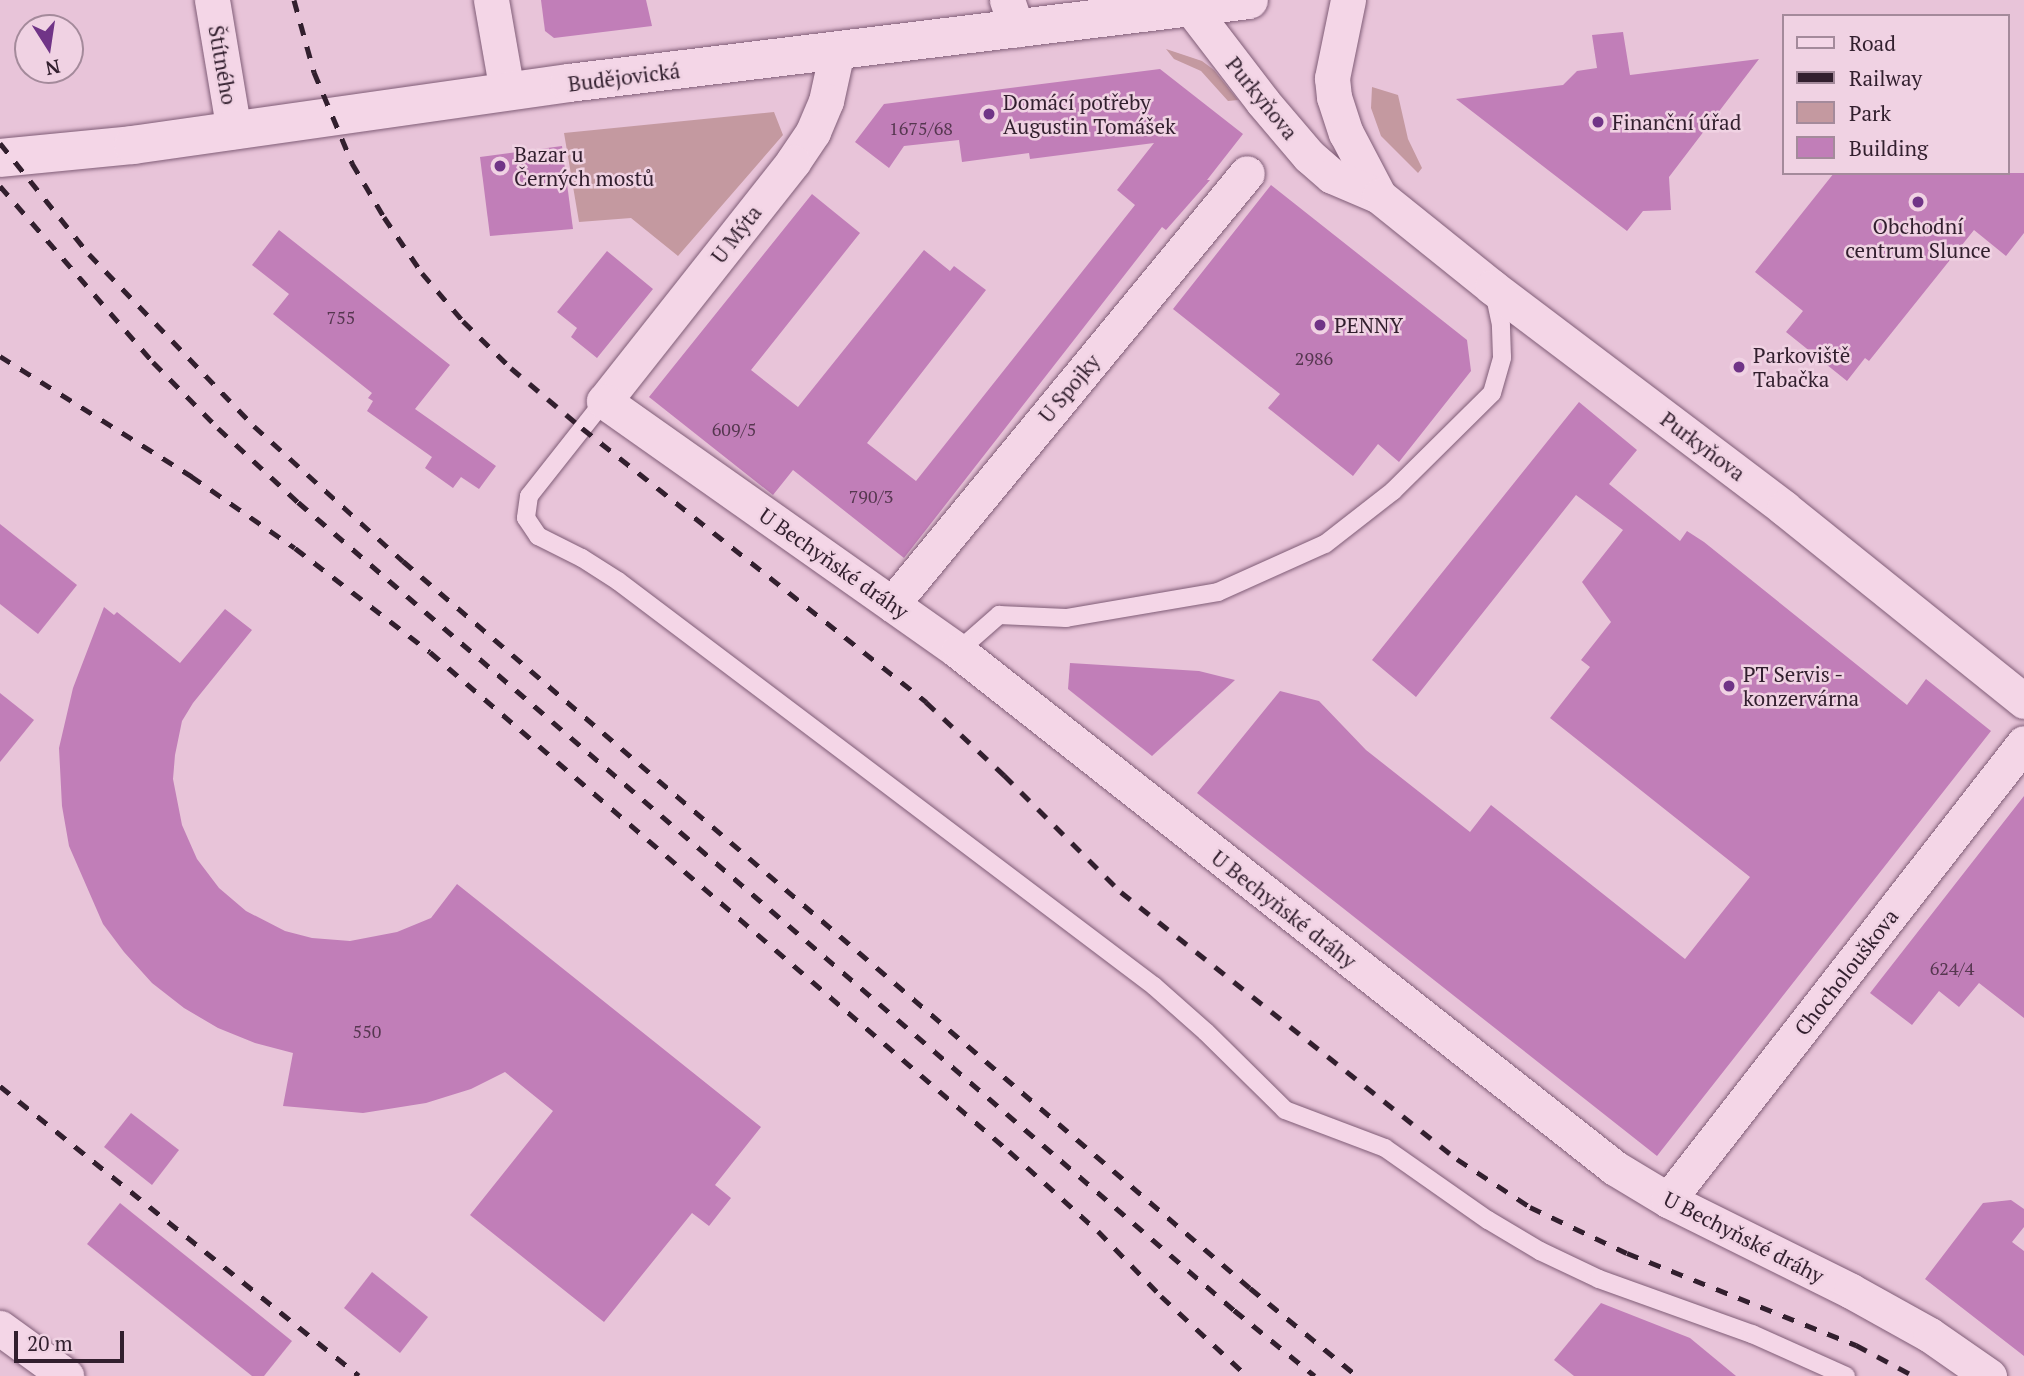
<!DOCTYPE html>
<meta charset="utf-8">
<style>
body{margin:0}
#map{position:relative;width:2024px;height:1376px;overflow:hidden;background:#e8c4d9;font-family:"PT Serif",serif}
div>[style]{position:absolute}
.green>*{inset:0;background:#c499a0}
.building>*{inset:0;background:#c17eb8}
.roads{filter:drop-shadow(0 0 2px #805d77) drop-shadow(0 0 2px #805d77)}
.service>*{height:18px;margin:-9px;padding:0 9px;transform-origin:9px;border-radius:9px;background:#f4d6e7}
.minor>*{height:35px;margin:-17.5px;padding:0 17.5px;transform-origin:17.5px;border-radius:17.5px;background:#f4d6e7}
.secondary>*{height:38px;margin:-19px;padding:0 19px;transform-origin:19px;border-radius:19px;background:#f4d6e7}
.rail>*{height:5px;margin-top:-2.5px;transform-origin:0;background:repeating-linear-gradient(90deg,#321f2e 0 12px,transparent 0 24px)}
.dots>*{width:19px;height:19px;translate:-50% -50%;box-sizing:border-box;border:4px solid #f0d2e3;border-radius:50%}
span{translate:-50% -50%;white-space:nowrap;text-align:center;line-height:1.15;-webkit-text-stroke:5px #f0d2e3;paint-order:stroke}
.number-label{font-size:18px;color:#563750}
.number-label span{-webkit-text-stroke-width:0}
.street-label{font-size:21px;color:#321f2e}
.poi-label{font-size:21px;color:#321f2e}
.left{translate:0 -50%;text-align:left}
.legend{position:absolute;left:1782px;top:14px;width:228px;height:161px;box-sizing:border-box;background:#f0d2e3;border:2px solid #a48a9b;margin:0;padding:9px 12px;list-style:none;font-size:21px;color:#321f2e}
.legend li{display:flex;align-items:center;gap:14px;height:35px}
.legend b{width:35px;border:2px solid #a48a9b}
.north{position:absolute;left:14px;top:14px;width:70px;height:70px;box-sizing:border-box;background:#f0d2e3;border:2px solid #a48a9b;border-radius:50%;rotate:168deg;font-size:19px;font-weight:700;line-height:28px;text-align:center;color:#321f2e}
.north::after{content:'';display:block;margin:auto;width:24px;height:32px;background:#703487;clip-path:polygon(50% 0,100% 100%,50% 72%,0 100%)}
.scale{position:absolute;left:14px;top:1331px;width:110px;height:32px;box-sizing:border-box;border:4px solid #321f2e;border-top:0;padding-left:9px;font-size:21px;line-height:24px;white-space:nowrap;color:#321f2e;-webkit-text-stroke:5px #f0d2e3;paint-order:stroke}
</style>
<div id="map">
<div class="green">
<div style="clip-path:polygon(1166px 49px,1202px 61px,1214px 70px,1238px 100px,1228px 101px,1201px 71px,1174px 59px)"></div>
<div style="clip-path:polygon(1372px 87px,1398px 95px,1408px 139px,1422px 168px,1418px 173px,1381px 136px,1371px 108px)"></div>
<div style="clip-path:polygon(774px 112px,783px 135px,678px 256px,631px 218px,579px 222px,564px 133px)"></div>
</div>
<div class="building">
<div style="clip-path:polygon(541px 0,646px 0,652px 26px,554px 38px,545px 31px)"></div>
<div style="clip-path:polygon(1623px 32px,1630px 75px,1759px 59px,1669px 177px,1671px 210px,1643px 211px,1627px 231px,1456px 99px,1563px 85px,1577px 71px,1597px 68px,1592px 35px)"></div>
<div style="clip-path:polygon(1160px 69px,1243px 134px,1207px 180px,1210px 180px,1166px 230px,1162px 227px,904px 558px,793px 470px,773px 495px,649px 397px,812px 194px,860px 233px,751px 370px,798px 407px,924px 250px,950px 271px,954px 266px,986px 290px,867px 443px,916px 481px,1135px 205px,1117px 190px,1154px 143px,1030px 159px,1029px 153px,962px 162px,959px 140px,904px 146px,889px 168px,855px 142px,884px 104px)"></div>
<div style="clip-path:polygon(562px 146px,573px 229px,490px 236px,480px 157px)"></div>
<div style="clip-path:polygon(1834px 173px,2024px 173px,2024px 233px,2006px 256px,1974px 230px,1869px 361px,1865px 358px,1847px 381px,1786px 332px,1803px 311px,1755px 272px)"></div>
<div style="clip-path:polygon(1271px 185px,1467px 340px,1471px 371px,1399px 462px,1378px 444px,1353px 476px,1268px 408px,1280px 394px,1173px 309px)"></div>
<div style="clip-path:polygon(279px 230px,450px 365px,415px 409px,496px 466px,479px 489px,461px 477px,453px 488px,425px 468px,432px 457px,367px 411px,373px 401px,368px 398px,372px 393px,273px 314px,289px 294px,252px 265px)"></div>
<div style="clip-path:polygon(607px 251px,653px 289px,597px 358px,571px 337px,577px 328px,557px 312px)"></div>
<div style="clip-path:polygon(1579px 402px,1637px 450px,1609px 484px,1680px 541px,1687px 531px,1704px 542px,1907px 705px,1926px 679px,1991px 731px,1657px 1156px,1197px 793px,1280px 691px,1319px 701px,1366px 750px,1470px 832px,1491px 805px,1685px 959px,1750px 877px,1550px 718px,1590px 667px,1581px 660px,1611px 622px,1582px 582px,1623px 530px,1576px 495px,1416px 697px,1372px 660px)"></div>
<div style="clip-path:polygon(0 524px,77px 585px,38px 634px,0 604px)"></div>
<div style="clip-path:polygon(104px 607px,114px 615px,117px 612px,180px 663px,225px 609px,252px 630px,193px 703px,182px 721px,175px 755px,173px 779px,182px 825px,197px 859px,219px 888px,246px 911px,285px 931px,312px 938px,350px 941px,397px 932px,431px 918px,457px 884px,761px 1127px,715px 1185px,731px 1198px,709px 1226px,692px 1213px,604px 1322px,470px 1215px,553px 1111px,505px 1072px,471px 1089px,426px 1103px,363px 1113px,283px 1106px,293px 1053px,255px 1043px,218px 1028px,184px 1008px,152px 983px,124px 952px,103px 924px,69px 846px,62px 806px,59px 748px,73px 688px)"></div>
<div style="clip-path:polygon(1070px 663px,1199px 671px,1235px 680px,1152px 756px,1068px 689px)"></div>
<div style="clip-path:polygon(0 693px,34px 720px,0 762px)"></div>
<div style="clip-path:polygon(2024px 796px,2024px 1018px,1979px 983px,1959px 1007px,1939px 991px,1912px 1025px,1870px 993px)"></div>
<div style="clip-path:polygon(131px 1113px,179px 1150px,152px 1185px,104px 1147px)"></div>
<div style="clip-path:polygon(2011px 1200px,2024px 1209px,2024px 1227px,2012px 1242px,2024px 1251px,2024px 1356px,1925px 1279px,1983px 1203px)"></div>
<div style="clip-path:polygon(120px 1203px,292px 1341px,264px 1376px,252px 1376px,87px 1244px)"></div>
<div style="clip-path:polygon(372px 1272px,428px 1317px,400px 1353px,344px 1308px)"></div>
<div style="clip-path:polygon(1601px 1303px,1690px 1338px,1736px 1376px,1574px 1376px,1554px 1360px)"></div>
</div>
<div class="roads">
<div class="service">
<div style="left:604px;top:401px;width:121px;rotate:128.3deg"></div>
<div style="left:529px;top:496px;width:22px;rotate:98deg"></div>
<div style="left:526px;top:518px;width:22px;rotate:56deg"></div>
<div style="left:538px;top:536px;width:49px;rotate:26.6deg"></div>
<div style="left:582px;top:558px;width:43px;rotate:32.6deg"></div>
<div style="left:618px;top:581px;width:672px;rotate:37.07deg"></div>
<div style="left:1154px;top:986px;width:69px;rotate:41.5deg"></div>
<div style="left:1206px;top:1032px;width:111px;rotate:44.6deg"></div>
<div style="left:1285px;top:1110px;width:107px;rotate:20.8deg"></div>
<div style="left:1385px;top:1148px;width:126px;rotate:35deg"></div>
<div style="left:1488px;top:1220px;width:61px;rotate:30.8deg"></div>
<div style="left:1540px;top:1251px;width:65px;rotate:25.4deg"></div>
<div style="left:1599px;top:1279px;width:163px;rotate:19.8deg"></div>
<div style="left:1752px;top:1334px;width:103px;rotate:24.1deg"></div>
<div style="left:958px;top:651px;width:55px;rotate:-41.3deg"></div>
<div style="left:999px;top:615px;width:67px;rotate:2.6deg"></div>
<div style="left:1066px;top:618px;width:154px;rotate:-9.7deg"></div>
<div style="left:1218px;top:592px;width:117px;rotate:-24.2deg"></div>
<div style="left:1325px;top:544px;width:86px;rotate:-37.9deg"></div>
<div style="left:1393px;top:491px;width:139px;rotate:-44.7deg"></div>
<div style="left:1492px;top:393px;width:37px;rotate:-74deg"></div>
<div style="left:1502px;top:357px;width:32px;rotate:-92deg"></div>
<div style="left:1501px;top:325px;width:33px;rotate:-102deg"></div>
</div>
<div class="minor">
<div style="left:212px;top:0;width:133px;rotate:80.5deg"></div>
<div style="left:491px;top:0;width:93px;rotate:80.1deg"></div>
<div style="left:1007px;top:0;width:31px;rotate:71deg"></div>
<div style="left:1348px;top:0;width:80px;rotate:101.6deg"></div>
<div style="left:1332px;top:78px;width:19px;rotate:84deg"></div>
<div style="left:1334px;top:97px;width:38px;rotate:72deg"></div>
<div style="left:1346px;top:133px;width:71px;rotate:62.4deg"></div>
<div style="left:1191px;top:8px;width:118px;rotate:52.5deg"></div>
<div style="left:1263px;top:102px;width:71px;rotate:49.6deg"></div>
<div style="left:1309px;top:156px;width:30px;rotate:41deg"></div>
<div style="left:1332px;top:176px;width:51px;rotate:23.1deg"></div>
<div style="left:1379px;top:196px;width:145px;rotate:38.8deg"></div>
<div style="left:1492px;top:287px;width:366px;rotate:37.1deg"></div>
<div style="left:1784px;top:508px;width:308px;rotate:38.8deg"></div>
<div style="left:837px;top:51px;width:51px;rotate:102.4deg"></div>
<div style="left:826px;top:101px;width:34px;rotate:113deg"></div>
<div style="left:813px;top:132px;width:36px;rotate:124deg"></div>
<div style="left:793px;top:162px;width:305px;rotate:128.3deg"></div>
<div style="left:604px;top:401px;width:433px;rotate:35.2deg"></div>
<div style="left:958px;top:651px;width:836px;rotate:38.2deg"></div>
<div style="left:1615px;top:1168px;width:62px;rotate:31.1deg"></div>
<div style="left:1668px;top:1200px;width:204px;rotate:26.4deg"></div>
<div style="left:1851px;top:1291px;width:90px;rotate:29.1deg"></div>
<div style="left:1930px;top:1335px;width:72px;rotate:34.8deg"></div>
<div style="left:892px;top:604px;width:558px;rotate:-50.52deg"></div>
<div style="left:1668px;top:1200px;width:579px;rotate:-52.08deg"></div>
<div style="left:0;top:1328px;width:82px;rotate:36deg"></div>
</div>
<div class="secondary">
<div style="left:0;top:158px;width:134px;rotate:-5.6deg"></div>
<div style="left:133px;top:145px;width:440px;rotate:-8.1deg"></div>
<div style="left:569px;top:83px;width:685px;rotate:-6.96deg"></div>
</div>
</div>
<div class="rail">
<div style="left:294px;top:0;width:75px;rotate:74.5deg"></div>
<div style="left:314px;top:72px;width:99px;rotate:67.3deg"></div>
<div style="left:352px;top:163px;width:63px;rotate:59.3deg"></div>
<div style="left:384px;top:217px;width:68px;rotate:55.8deg"></div>
<div style="left:422px;top:273px;width:63px;rotate:49.5deg"></div>
<div style="left:463px;top:321px;width:67px;rotate:44.4deg"></div>
<div style="left:511px;top:368px;width:93px;rotate:40.2deg"></div>
<div style="left:582px;top:428px;width:440px;rotate:38.5deg"></div>
<div style="left:926px;top:702px;width:107px;rotate:43.1deg"></div>
<div style="left:1004px;top:775px;width:165px;rotate:45deg"></div>
<div style="left:1121px;top:892px;width:429px;rotate:38.5deg"></div>
<div style="left:1457px;top:1159px;width:87px;rotate:33.3deg"></div>
<div style="left:1530px;top:1207px;width:107px;rotate:25.4deg"></div>
<div style="left:1627px;top:1253px;width:247px;rotate:21.9deg"></div>
<div style="left:1856px;top:1345px;width:66px;rotate:28.1deg"></div>
<div style="left:0;top:143px;width:142px;rotate:51.3deg"></div>
<div style="left:89px;top:254px;width:238px;rotate:46.2deg"></div>
<div style="left:254px;top:426px;width:201px;rotate:42.2deg"></div>
<div style="left:403px;top:561px;width:1116px;rotate:40.64deg"></div>
<div style="left:1250px;top:1288px;width:139px;rotate:39.4deg"></div>
<div style="left:0;top:186px;width:233px;rotate:49deg"></div>
<div style="left:153px;top:362px;width:93px;rotate:45.4deg"></div>
<div style="left:218px;top:428px;width:109px;rotate:42.8deg"></div>
<div style="left:298px;top:502px;width:1237px;rotate:40.8deg"></div>
<div style="left:1234px;top:1310px;width:104px;rotate:39.2deg"></div>
<div style="left:0;top:356px;width:226px;rotate:32.1deg"></div>
<div style="left:191px;top:476px;width:126px;rotate:34.7deg"></div>
<div style="left:295px;top:548px;width:170px;rotate:37.6deg"></div>
<div style="left:430px;top:652px;width:764px;rotate:40.76deg"></div>
<div style="left:1009px;top:1151px;width:120px;rotate:42deg"></div>
<div style="left:1098px;top:1231px;width:91px;rotate:45.9deg"></div>
<div style="left:1161px;top:1296px;width:117px;rotate:42.9deg"></div>
<div style="left:0;top:1086px;width:461px;rotate:38.9deg"></div>
</div>
<div class="dots">
<div style="left:989px;top:114px;background:#703487"></div>
<div style="left:1598px;top:122px;background:#703487"></div>
<div style="left:500px;top:166px;background:#703487"></div>
<div style="left:1918px;top:202px;background:#703487"></div>
<div style="left:1320px;top:325px;background:#703487"></div>
<div style="left:1739px;top:367px;background:#703487"></div>
<div style="left:1729px;top:686px;background:#703487"></div>
</div>
<div class="number-label">
<span style="left:921px;top:128px">1675/68</span>
<span style="left:341px;top:317px">755</span>
<span style="left:1314px;top:358px">2986</span>
<span style="left:734px;top:429px">609/5</span>
<span style="left:871px;top:496px">790/3</span>
<span style="left:1952px;top:968px">624/4</span>
<span style="left:367px;top:1031px">550</span>
</div>
<div class="street-label">
<span style="left:223px;top:65px;rotate:80deg">Štítného</span>
<span style="left:624px;top:77px;rotate:-7deg">Budějovická</span>
<span style="left:1262px;top:98px;rotate:51deg">Purkyňova</span>
<span style="left:736px;top:234px;rotate:-52deg">U Mýta</span>
<span style="left:1069px;top:388px;rotate:-50deg">U Spojky</span>
<span style="left:1703px;top:446px;rotate:37deg">Purkyňova</span>
<span style="left:834px;top:563px;rotate:35deg">U Bechyňské dráhy</span>
<span style="left:1284px;top:909px;rotate:38deg">U Bechyňské dráhy</span>
<span style="left:1846px;top:972px;rotate:-52deg">Chocholouškova</span>
<span style="left:1744px;top:1237px;rotate:27deg">U Bechyňské dráhy</span>
</div>
<div class="poi-label">
<span class="left" style="left:1003px;top:114px">Domácí potřeby<br>Augustin Tomášek</span>
<span class="left" style="left:1612px;top:122px">Finanční úřad</span>
<span class="left" style="left:514px;top:166px">Bazar u<br>Černých mostů</span>
<span style="left:1918px;top:238px">Obchodní<br>centrum Slunce</span>
<span class="left" style="left:1334px;top:325px">PENNY</span>
<span class="left" style="left:1753px;top:367px">Parkoviště<br>Tabačka</span>
<span class="left" style="left:1743px;top:686px">PT Servis -<br>konzervárna</span>
</div>
<ul class="legend">
<li><b style="height:9px;background:#f4d6e7"></b>Road</li>
<li><b style="height:9px;background:#321f2e"></b>Railway</li>
<li><b style="height:19px;background:#c499a0"></b>Park</li>
<li><b style="height:19px;background:#c17eb8"></b>Building</li>
</ul>
<div class="north">N</div>
<div class="scale">20 m</div>
</div>
